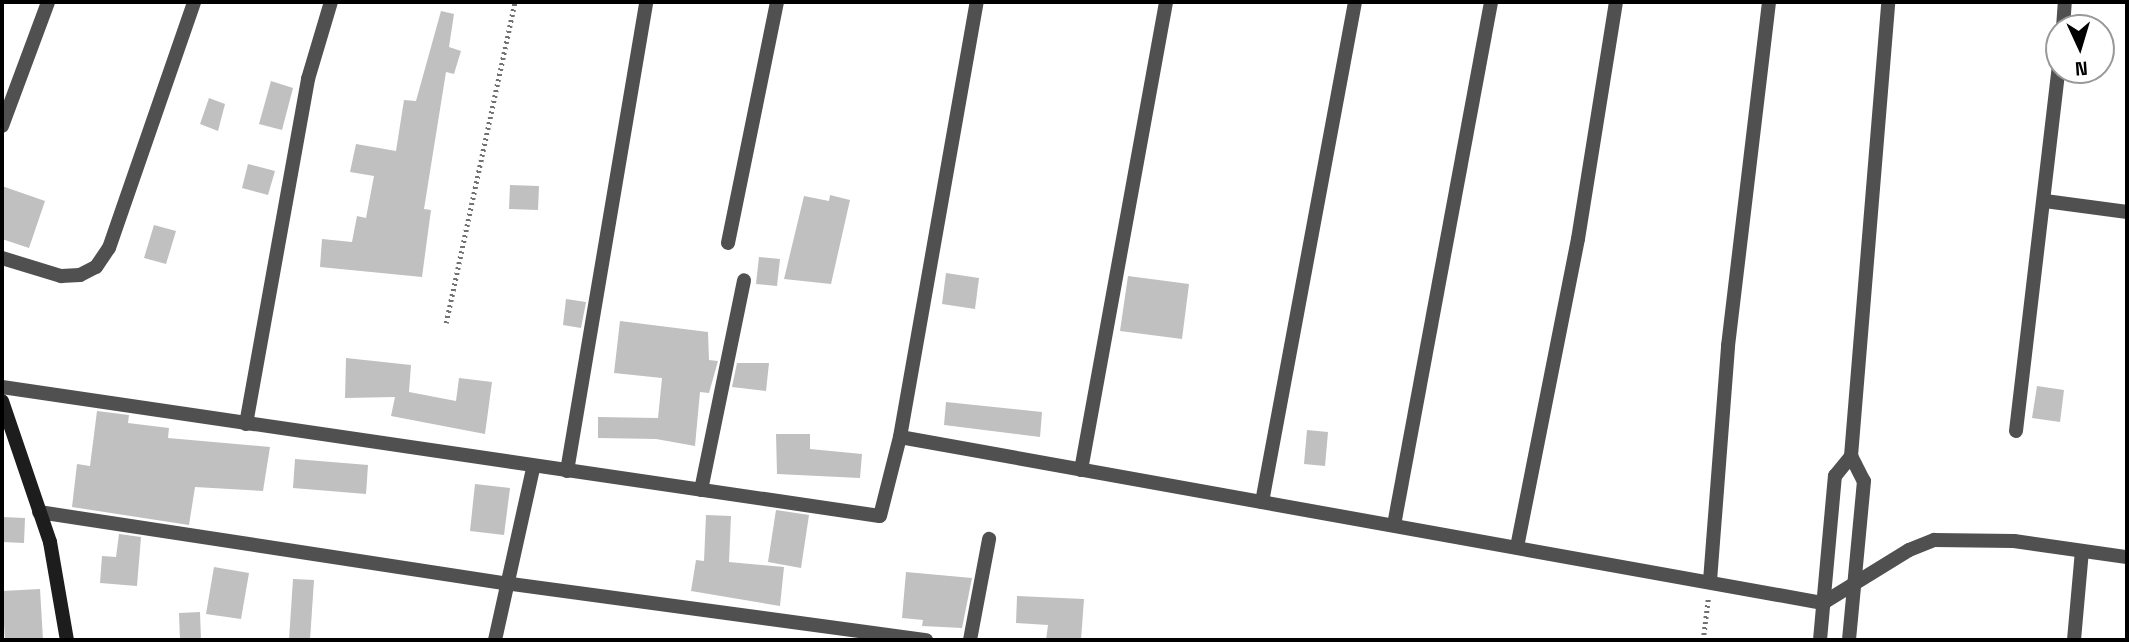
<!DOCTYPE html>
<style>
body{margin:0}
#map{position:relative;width:2129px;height:642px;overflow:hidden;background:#fff;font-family:"Space Grotesk",sans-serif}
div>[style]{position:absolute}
.building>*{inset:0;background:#c0c0c0}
.path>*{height:4.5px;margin-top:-2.25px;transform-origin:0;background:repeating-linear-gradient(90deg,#727272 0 2px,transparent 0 5.5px)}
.street>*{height:14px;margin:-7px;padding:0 7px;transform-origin:7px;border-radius:7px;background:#505050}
.secondary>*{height:14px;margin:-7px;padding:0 7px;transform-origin:7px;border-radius:7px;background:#1d1d1d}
span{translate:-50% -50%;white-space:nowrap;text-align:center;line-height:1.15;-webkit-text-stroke:5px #fff;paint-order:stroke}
.frame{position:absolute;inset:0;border:4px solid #000;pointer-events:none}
.north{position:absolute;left:2045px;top:14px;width:70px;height:70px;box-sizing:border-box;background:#fff;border:2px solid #999;border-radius:50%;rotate:176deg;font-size:19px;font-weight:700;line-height:28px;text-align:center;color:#000}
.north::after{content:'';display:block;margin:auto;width:24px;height:32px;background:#000;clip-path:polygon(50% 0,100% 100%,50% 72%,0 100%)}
</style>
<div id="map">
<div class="building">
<div style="clip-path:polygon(441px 11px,454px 14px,449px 47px,461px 51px,454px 74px,446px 72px,424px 209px,431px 210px,422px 277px,320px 267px,322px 239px,352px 242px,357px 216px,366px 218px,374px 176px,350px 172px,356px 144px,396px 151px,404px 100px,416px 101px)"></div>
<div style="clip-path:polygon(271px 81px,293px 88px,282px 130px,259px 124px)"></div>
<div style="clip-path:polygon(209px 98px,225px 104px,218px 131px,200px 124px)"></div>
<div style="clip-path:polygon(248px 164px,275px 171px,268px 195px,242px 188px)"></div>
<div style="clip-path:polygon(510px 185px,539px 186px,538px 210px,509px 209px)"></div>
<div style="clip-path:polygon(2px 186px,45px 201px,29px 248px,2px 239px)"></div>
<div style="clip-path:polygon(830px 195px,850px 200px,831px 284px,784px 279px,804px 196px,829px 201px)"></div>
<div style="clip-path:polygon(154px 225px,176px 231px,166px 264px,144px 258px)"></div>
<div style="clip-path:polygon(759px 257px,780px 259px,777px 286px,756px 284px)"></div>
<div style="clip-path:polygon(946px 273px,979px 278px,975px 309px,942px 304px)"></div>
<div style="clip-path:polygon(1128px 276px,1189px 284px,1182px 339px,1120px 331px)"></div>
<div style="clip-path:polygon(566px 299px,586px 302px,581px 328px,563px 325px)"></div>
<div style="clip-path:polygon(620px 321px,708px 332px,709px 360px,718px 361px,709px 393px,700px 392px,695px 446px,656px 439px,598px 438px,598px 417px,658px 418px,662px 378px,614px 373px)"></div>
<div style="clip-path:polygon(346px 358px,411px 365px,409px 392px,456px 401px,459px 378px,492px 382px,485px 434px,391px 416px,395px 397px,345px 398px)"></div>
<div style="clip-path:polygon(737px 363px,769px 363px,766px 391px,732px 387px)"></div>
<div style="clip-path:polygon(2037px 386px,2064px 390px,2060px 422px,2032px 418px)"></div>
<div style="clip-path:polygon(946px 402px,1042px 412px,1040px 437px,944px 425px)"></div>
<div style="clip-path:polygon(97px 411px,129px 415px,128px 423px,169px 428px,168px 438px,270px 447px,263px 491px,195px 487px,189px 525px,72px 507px,77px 464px,90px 466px)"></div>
<div style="clip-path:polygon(1307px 430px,1328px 432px,1325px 466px,1304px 464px)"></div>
<div style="clip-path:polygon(776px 434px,810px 434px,810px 449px,862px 454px,860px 478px,777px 474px)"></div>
<div style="clip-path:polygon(295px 459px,368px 465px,366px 494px,293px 488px)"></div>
<div style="clip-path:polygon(475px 484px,510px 488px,504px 535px,470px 531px)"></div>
<div style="clip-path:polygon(776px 510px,809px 515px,801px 568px,768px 562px)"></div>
<div style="clip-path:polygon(706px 515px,731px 516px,729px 562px,784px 567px,780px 606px,691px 591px,696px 560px,704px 561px)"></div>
<div style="clip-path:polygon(2px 517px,25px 518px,24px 543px,2px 542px)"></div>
<div style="clip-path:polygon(119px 534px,141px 537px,137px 586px,100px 583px,102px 556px,116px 557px)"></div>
<div style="clip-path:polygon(214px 567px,249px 573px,241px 619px,206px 614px)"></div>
<div style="clip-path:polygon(906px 572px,972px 578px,962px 628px,922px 626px,923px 620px,902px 618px)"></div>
<div style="clip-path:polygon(293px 579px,314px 580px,310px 640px,289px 640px)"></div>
<div style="clip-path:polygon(40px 589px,43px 640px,5px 640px,2px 591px)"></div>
<div style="clip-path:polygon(1017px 596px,1084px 599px,1081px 640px,1046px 640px,1048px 625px,1016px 623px)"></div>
<div style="clip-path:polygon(200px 612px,201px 640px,180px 640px,179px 613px)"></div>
</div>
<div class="path">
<div style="left:446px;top:323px;width:328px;rotate:-77.9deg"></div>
<div style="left:1703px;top:640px;width:41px;rotate:-83deg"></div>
</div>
<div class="street">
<div style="left:2063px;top:28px;width:26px;rotate:-86deg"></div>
<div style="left:2px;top:126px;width:132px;rotate:-69.6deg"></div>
<div style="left:2045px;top:201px;width:83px;rotate:7.6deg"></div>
<div style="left:728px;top:243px;width:246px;rotate:-78.5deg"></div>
<div style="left:2px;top:258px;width:62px;rotate:17deg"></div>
<div style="left:61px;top:276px;width:19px;rotate:-3deg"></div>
<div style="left:80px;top:275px;width:18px;rotate:-27deg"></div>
<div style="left:96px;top:267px;width:23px;rotate:-56deg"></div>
<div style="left:109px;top:248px;width:260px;rotate:-70.9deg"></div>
<div style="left:2px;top:387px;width:887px;rotate:8.36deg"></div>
<div style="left:880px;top:516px;width:81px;rotate:-75.8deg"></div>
<div style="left:900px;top:437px;width:938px;rotate:10.2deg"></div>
<div style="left:1823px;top:603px;width:101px;rotate:-31.6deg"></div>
<div style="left:1909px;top:550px;width:27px;rotate:-22deg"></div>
<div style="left:1934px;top:540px;width:80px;rotate:0.7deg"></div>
<div style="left:2014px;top:541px;width:114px;rotate:8.1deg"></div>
<div style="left:246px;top:424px;width:351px;rotate:-79.8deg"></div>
<div style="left:308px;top:79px;width:80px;rotate:-73.4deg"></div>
<div style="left:2016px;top:431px;width:370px;rotate:-83.3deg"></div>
<div style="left:900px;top:437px;width:442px;rotate:-80deg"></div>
<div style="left:1851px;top:456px;width:456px;rotate:-85.3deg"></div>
<div style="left:1081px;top:470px;width:476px;rotate:-79.7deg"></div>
<div style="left:567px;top:471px;width:476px;rotate:-80.4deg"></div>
<div style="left:701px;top:490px;width:214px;rotate:-78.4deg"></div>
<div style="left:1262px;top:502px;width:509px;rotate:-79.46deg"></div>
<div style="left:39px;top:512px;width:470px;rotate:8.7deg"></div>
<div style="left:504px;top:583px;width:426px;rotate:7.7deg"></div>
<div style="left:1394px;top:525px;width:532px;rotate:-79.49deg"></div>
<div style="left:1517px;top:547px;width:314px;rotate:-78.8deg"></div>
<div style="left:1578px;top:239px;width:240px;rotate:-80.9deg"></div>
<div style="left:1710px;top:581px;width:236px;rotate:-85.6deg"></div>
<div style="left:1728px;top:346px;width:346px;rotate:-83.2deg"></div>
<div style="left:495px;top:640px;width:176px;rotate:-77.5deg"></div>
<div style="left:970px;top:640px;width:103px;rotate:-79.3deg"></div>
<div style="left:1820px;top:640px;width:165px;rotate:-84.8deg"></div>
<div style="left:1835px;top:476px;width:26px;rotate:-51deg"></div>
<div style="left:1851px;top:456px;width:28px;rotate:63deg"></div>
<div style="left:1864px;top:481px;width:160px;rotate:95.4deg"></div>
<div style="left:2074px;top:640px;width:89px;rotate:-84.9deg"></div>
</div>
<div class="secondary">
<div style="left:2px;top:401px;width:149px;rotate:71.2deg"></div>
<div style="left:50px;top:542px;width:99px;rotate:80.2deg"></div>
</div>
<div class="frame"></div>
<div class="north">N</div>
</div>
